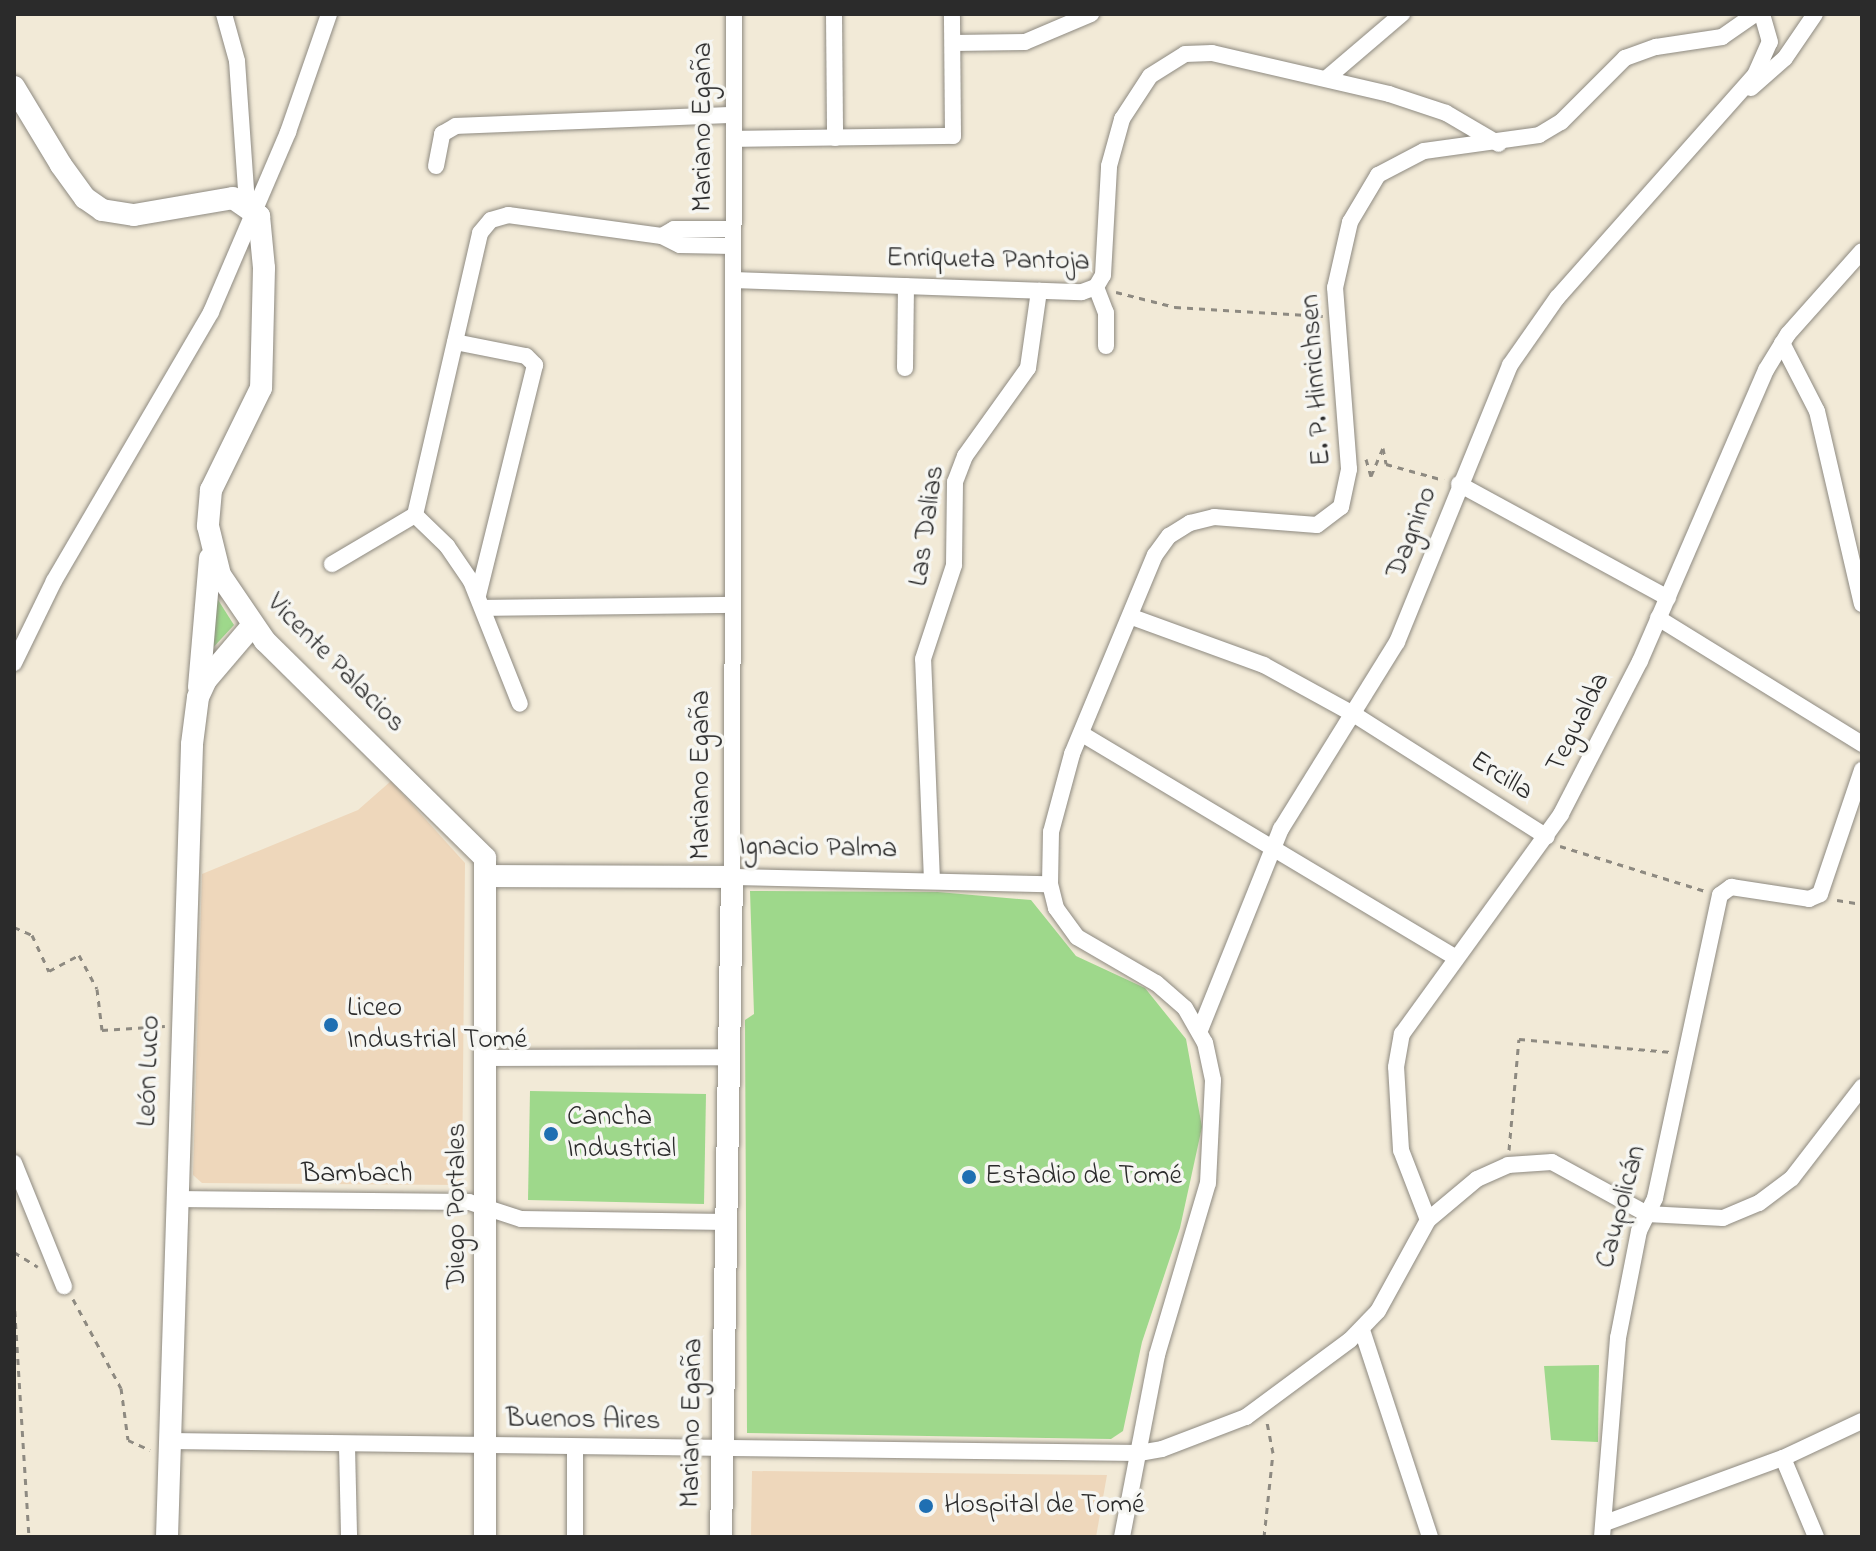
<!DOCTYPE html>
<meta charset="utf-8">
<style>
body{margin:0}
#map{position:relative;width:1876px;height:1551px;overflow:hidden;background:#f2ead7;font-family:"Indie Flower",sans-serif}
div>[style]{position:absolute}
.built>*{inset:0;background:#eed7bb}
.green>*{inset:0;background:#9ed88b}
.path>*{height:3px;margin-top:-1.5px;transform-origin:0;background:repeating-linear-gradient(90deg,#8e8a81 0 6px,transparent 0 12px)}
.roads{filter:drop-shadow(0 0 2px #8e8a81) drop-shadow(0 0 2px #8e8a81)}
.minor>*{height:16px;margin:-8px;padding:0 8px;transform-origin:8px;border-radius:8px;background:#fff}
.major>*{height:22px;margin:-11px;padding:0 11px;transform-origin:11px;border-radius:11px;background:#fff}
.dots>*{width:22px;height:22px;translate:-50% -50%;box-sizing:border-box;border:4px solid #f6f6f2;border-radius:50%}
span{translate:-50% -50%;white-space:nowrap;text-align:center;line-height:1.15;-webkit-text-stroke:7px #f6f6f2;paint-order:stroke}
.street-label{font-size:28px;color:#2b2b2b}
.poi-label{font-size:28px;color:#2b2b2b}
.left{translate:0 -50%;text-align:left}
.frame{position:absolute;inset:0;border:16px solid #2b2b2b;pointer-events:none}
</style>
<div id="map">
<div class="built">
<div style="clip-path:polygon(391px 781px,465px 863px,462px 1185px,202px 1183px,193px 1175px,202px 874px,358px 810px)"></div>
<div style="clip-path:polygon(752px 1471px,1107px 1475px,1096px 1537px,751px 1537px)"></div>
</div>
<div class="green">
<div style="clip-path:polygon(213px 592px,234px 625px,209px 652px)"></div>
<div style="clip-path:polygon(750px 891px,938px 892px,1031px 900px,1076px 956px,1145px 988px,1186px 1039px,1202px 1127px,1180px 1228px,1142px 1342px,1123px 1431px,1111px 1439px,747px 1433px,745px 1020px,754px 1014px)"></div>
<div style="clip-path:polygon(530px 1091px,706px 1094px,704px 1204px,528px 1200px)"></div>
<div style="clip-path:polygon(1599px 1365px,1598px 1442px,1551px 1440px,1544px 1366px)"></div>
</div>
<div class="path">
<div style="left:1116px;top:292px;width:61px;rotate:14.3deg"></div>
<div style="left:1175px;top:307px;width:148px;rotate:3.5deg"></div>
<div style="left:1366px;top:459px;width:18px;rotate:74deg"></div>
<div style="left:1371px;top:476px;width:30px;rotate:-67deg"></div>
<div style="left:1383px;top:448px;width:16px;rotate:79deg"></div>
<div style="left:1386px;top:464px;width:60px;rotate:15.4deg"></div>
<div style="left:1560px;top:846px;width:152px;rotate:17.2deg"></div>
<div style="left:1837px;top:900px;width:25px;rotate:9deg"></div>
<div style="left:14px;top:927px;width:20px;rotate:24deg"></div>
<div style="left:32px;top:935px;width:40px;rotate:65deg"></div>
<div style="left:49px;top:971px;width:34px;rotate:-28deg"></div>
<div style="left:79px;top:955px;width:38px;rotate:62deg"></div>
<div style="left:97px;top:989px;width:41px;rotate:83deg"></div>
<div style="left:102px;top:1030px;width:63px;rotate:-3.6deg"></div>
<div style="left:1509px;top:1150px;width:111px;rotate:-84.9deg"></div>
<div style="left:1519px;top:1039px;width:153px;rotate:4.9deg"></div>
<div style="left:14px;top:1252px;width:28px;rotate:32deg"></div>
<div style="left:14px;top:1299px;width:238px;rotate:86.4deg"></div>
<div style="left:73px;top:1299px;width:101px;rotate:61.7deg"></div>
<div style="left:121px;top:1388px;width:52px;rotate:82.3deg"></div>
<div style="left:128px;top:1440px;width:24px;rotate:24deg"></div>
<div style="left:1264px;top:1537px;width:84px;rotate:-83.9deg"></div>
<div style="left:1273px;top:1453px;width:33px;rotate:-101deg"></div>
</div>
<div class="roads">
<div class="minor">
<div style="left:224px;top:14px;width:49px;rotate:74.5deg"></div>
<div style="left:237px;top:61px;width:142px;rotate:86deg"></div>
<div style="left:734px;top:14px;width:863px;rotate:90.13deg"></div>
<div style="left:732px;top:877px;width:318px;rotate:1.3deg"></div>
<div style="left:834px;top:14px;width:124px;rotate:89.5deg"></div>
<div style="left:953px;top:43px;width:72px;rotate:-0.8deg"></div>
<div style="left:1025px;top:42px;width:72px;rotate:-23deg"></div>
<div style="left:1327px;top:78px;width:99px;rotate:-40.5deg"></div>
<div style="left:1751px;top:88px;width:45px;rotate:-41.4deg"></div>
<div style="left:1785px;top:58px;width:53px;rotate:-55.7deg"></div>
<div style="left:734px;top:139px;width:219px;rotate:-0.8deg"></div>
<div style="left:953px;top:136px;width:122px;rotate:-90.5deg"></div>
<div style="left:436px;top:166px;width:33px;rotate:-79deg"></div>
<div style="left:442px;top:134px;width:16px;rotate:-30deg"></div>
<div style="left:456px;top:126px;width:278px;rotate:-2.3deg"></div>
<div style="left:662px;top:236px;width:14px;rotate:-30deg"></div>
<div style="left:674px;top:229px;width:59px"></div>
<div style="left:733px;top:280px;width:349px;rotate:2deg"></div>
<div style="left:1082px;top:292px;width:15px;rotate:-20deg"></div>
<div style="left:1096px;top:287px;width:14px;rotate:-60deg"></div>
<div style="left:1103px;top:275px;width:109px;rotate:-86.8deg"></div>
<div style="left:1109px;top:166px;width:49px;rotate:-74.5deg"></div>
<div style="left:1122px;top:119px;width:51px;rotate:-56.9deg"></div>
<div style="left:1150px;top:76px;width:41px;rotate:-32.2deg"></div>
<div style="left:1185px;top:54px;width:27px;rotate:-2deg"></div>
<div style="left:1212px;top:53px;width:182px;rotate:13deg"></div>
<div style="left:1389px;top:94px;width:60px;rotate:18.4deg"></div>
<div style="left:1446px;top:113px;width:61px;rotate:30.3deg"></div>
<div style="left:1096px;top:287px;width:28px;rotate:69deg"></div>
<div style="left:1106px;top:313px;width:33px;rotate:90deg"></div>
<div style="left:455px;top:342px;width:72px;rotate:11.2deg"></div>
<div style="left:526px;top:356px;width:13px;rotate:45deg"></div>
<div style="left:535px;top:365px;width:237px;rotate:103.9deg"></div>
<div style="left:1782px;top:343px;width:76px;rotate:62.8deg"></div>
<div style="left:1817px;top:411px;width:198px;rotate:76.9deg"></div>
<div style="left:905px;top:368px;width:82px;rotate:-89.3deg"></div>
<div style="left:1459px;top:484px;width:238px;rotate:28.6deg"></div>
<div style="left:415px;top:515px;width:45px;rotate:44.1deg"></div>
<div style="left:447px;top:546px;width:42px;rotate:55.6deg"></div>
<div style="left:471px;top:581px;width:132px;rotate:68.3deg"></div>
<div style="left:332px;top:564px;width:96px;rotate:-30.6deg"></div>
<div style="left:415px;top:515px;width:289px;rotate:-77deg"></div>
<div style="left:480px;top:233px;width:17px;rotate:-50deg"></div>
<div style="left:491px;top:220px;width:18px;rotate:-16deg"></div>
<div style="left:508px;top:215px;width:155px;rotate:7.8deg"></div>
<div style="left:662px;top:236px;width:20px;rotate:27deg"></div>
<div style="left:680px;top:245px;width:53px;rotate:1.1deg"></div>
<div style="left:484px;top:608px;width:249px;rotate:-0.7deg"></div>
<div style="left:1132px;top:617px;width:140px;rotate:20deg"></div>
<div style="left:1264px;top:665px;width:104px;rotate:28.8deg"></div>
<div style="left:1355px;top:715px;width:227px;rotate:32.4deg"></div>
<div style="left:1658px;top:618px;width:240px;rotate:31.7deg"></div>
<div style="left:14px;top:663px;width:91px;rotate:-64deg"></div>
<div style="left:54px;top:581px;width:311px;rotate:-59.7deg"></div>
<div style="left:211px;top:312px;width:196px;rotate:-66.8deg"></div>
<div style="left:288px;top:132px;width:125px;rotate:-70.8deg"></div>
<div style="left:1082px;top:734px;width:436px;rotate:30.9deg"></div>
<div style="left:932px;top:881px;width:222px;rotate:-92.3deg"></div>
<div style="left:923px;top:659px;width:99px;rotate:-71.7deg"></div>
<div style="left:954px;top:565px;width:83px;rotate:-89.3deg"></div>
<div style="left:955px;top:482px;width:28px;rotate:-69deg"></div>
<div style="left:965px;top:456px;width:108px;rotate:-54.4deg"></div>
<div style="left:1028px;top:368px;width:78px;rotate:-81.9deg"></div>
<div style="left:1200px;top:1030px;width:217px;rotate:-68.1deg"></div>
<div style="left:1281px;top:829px;width:220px;rotate:-58.2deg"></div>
<div style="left:1397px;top:642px;width:299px;rotate:-67.8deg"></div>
<div style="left:1510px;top:365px;width:82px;rotate:-55deg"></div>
<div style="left:1557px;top:298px;width:298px;rotate:-48.4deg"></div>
<div style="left:1755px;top:75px;width:36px;rotate:-66deg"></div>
<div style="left:1770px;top:42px;width:29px;rotate:-106deg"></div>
<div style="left:488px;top:1058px;width:242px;rotate:-0.2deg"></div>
<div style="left:14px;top:1163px;width:133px;rotate:67.9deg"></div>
<div style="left:175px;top:1199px;width:294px;rotate:0.6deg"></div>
<div style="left:469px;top:1202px;width:55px;rotate:18.1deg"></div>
<div style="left:521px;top:1219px;width:206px;rotate:0.8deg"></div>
<div style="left:1428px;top:1220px;width:75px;rotate:-111.1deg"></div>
<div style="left:1401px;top:1150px;width:83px;rotate:-93.4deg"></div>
<div style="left:1396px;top:1067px;width:34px;rotate:-80deg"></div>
<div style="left:1402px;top:1034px;width:271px;rotate:-54.1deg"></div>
<div style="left:1561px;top:814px;width:172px;rotate:-62.7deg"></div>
<div style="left:1640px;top:661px;width:317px;rotate:-66.6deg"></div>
<div style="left:1766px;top:370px;width:42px;rotate:-58.6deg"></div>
<div style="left:1788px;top:334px;width:111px;rotate:-48.3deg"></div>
<div style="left:1362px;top:1330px;width:218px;rotate:71.8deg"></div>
<div style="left:169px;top:1441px;width:970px;rotate:0.71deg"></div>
<div style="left:1139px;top:1453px;width:23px;rotate:-10deg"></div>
<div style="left:1162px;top:1449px;width:90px;rotate:-20.9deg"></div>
<div style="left:1246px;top:1417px;width:129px;rotate:-36.5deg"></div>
<div style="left:1350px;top:1340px;width:40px;rotate:-46deg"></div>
<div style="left:1378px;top:1311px;width:104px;rotate:-61.2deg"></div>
<div style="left:1428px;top:1220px;width:64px;rotate:-39.9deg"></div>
<div style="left:1477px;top:1179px;width:34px;rotate:-24deg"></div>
<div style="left:1508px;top:1165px;width:44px;rotate:-3.9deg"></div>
<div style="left:1552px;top:1162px;width:108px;rotate:28.7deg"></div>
<div style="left:1647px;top:1214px;width:76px;rotate:3deg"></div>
<div style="left:1723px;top:1218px;width:39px;rotate:-23deg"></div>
<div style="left:1759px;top:1203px;width:41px;rotate:-37.1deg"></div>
<div style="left:1792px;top:1178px;width:115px;rotate:-52.4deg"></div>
<div style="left:347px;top:1446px;width:91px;rotate:88.7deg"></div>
<div style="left:1783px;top:1458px;width:86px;rotate:67.3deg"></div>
<div style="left:1605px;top:1523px;width:189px;rotate:-20.1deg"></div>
<div style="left:1783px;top:1458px;width:87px;rotate:-25.1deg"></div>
<div style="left:575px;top:1537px;width:90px;rotate:-90deg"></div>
<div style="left:1122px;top:1537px;width:185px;rotate:-79.1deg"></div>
<div style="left:1157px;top:1355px;width:179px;rotate:-73.5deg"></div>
<div style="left:1208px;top:1183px;width:103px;rotate:-87.2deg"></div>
<div style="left:1213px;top:1080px;width:38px;rotate:-102deg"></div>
<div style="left:1205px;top:1043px;width:40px;rotate:-119.7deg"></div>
<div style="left:1185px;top:1008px;width:38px;rotate:-139deg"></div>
<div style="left:1156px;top:983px;width:91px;rotate:-149.8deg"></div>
<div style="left:1077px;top:937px;width:36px;rotate:-126deg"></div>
<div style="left:1056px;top:908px;width:25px;rotate:-104deg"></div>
<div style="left:1050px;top:884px;width:52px;rotate:-88.9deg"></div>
<div style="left:1051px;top:832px;width:81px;rotate:-74.9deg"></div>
<div style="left:1072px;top:754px;width:216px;rotate:-67.4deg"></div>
<div style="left:1155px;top:555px;width:24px;rotate:-54deg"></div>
<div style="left:1169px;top:536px;width:25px;rotate:-32deg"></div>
<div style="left:1190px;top:523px;width:25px;rotate:-14deg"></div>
<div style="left:1214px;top:517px;width:103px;rotate:4.4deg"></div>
<div style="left:1317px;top:525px;width:30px;rotate:-37deg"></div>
<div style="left:1341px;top:507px;width:39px;rotate:-78deg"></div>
<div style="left:1349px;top:469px;width:182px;rotate:-94.4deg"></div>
<div style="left:1335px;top:288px;width:68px;rotate:-77.2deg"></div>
<div style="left:1350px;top:222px;width:55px;rotate:-59.2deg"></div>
<div style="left:1378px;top:175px;width:52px;rotate:-27.6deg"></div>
<div style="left:1424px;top:151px;width:116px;rotate:-7.9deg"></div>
<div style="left:1539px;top:135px;width:26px;rotate:-31deg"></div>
<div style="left:1561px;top:122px;width:91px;rotate:-45deg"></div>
<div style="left:1625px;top:58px;width:33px;rotate:-20deg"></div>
<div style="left:1656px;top:47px;width:67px;rotate:-8.6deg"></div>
<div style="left:1722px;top:37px;width:40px;rotate:-34.9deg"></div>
<div style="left:1602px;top:1537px;width:200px;rotate:-85.4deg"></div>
<div style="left:1618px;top:1338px;width:109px;rotate:-78.9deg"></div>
<div style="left:1639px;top:1231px;width:37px;rotate:-64deg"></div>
<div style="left:1655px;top:1198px;width:310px;rotate:-77.9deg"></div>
<div style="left:1720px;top:895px;width:14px;rotate:-36deg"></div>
<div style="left:1731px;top:887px;width:79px;rotate:8.7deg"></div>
<div style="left:1809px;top:899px;width:12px;rotate:-24deg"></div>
<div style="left:1820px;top:894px;width:131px;rotate:-71.3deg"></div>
</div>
<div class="major">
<div style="left:14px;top:87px;width:91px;rotate:58.9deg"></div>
<div style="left:61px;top:165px;width:41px;rotate:54deg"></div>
<div style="left:85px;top:198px;width:21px;rotate:35deg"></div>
<div style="left:102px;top:210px;width:32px;rotate:9deg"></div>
<div style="left:134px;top:215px;width:100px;rotate:-9.7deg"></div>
<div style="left:233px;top:198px;width:32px;rotate:35deg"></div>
<div style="left:259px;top:216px;width:52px;rotate:84.5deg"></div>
<div style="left:264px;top:268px;width:120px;rotate:91.4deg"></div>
<div style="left:261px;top:388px;width:114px;rotate:116.1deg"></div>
<div style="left:211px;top:490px;width:36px;rotate:95deg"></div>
<div style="left:208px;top:526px;width:50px;rotate:76.2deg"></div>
<div style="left:220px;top:575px;width:80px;rotate:55.7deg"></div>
<div style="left:265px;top:641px;width:309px;rotate:44.6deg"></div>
<div style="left:485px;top:858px;width:679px;rotate:90deg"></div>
<div style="left:199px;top:687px;width:129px;rotate:-85.1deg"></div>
<div style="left:489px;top:876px;width:243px;rotate:0.2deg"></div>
<div style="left:732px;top:877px;width:660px;rotate:90.95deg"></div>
<div style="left:167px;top:1537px;width:793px;rotate:-88.19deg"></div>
<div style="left:192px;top:744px;width:47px;rotate:-82.7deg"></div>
<div style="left:198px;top:697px;width:19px;rotate:-65deg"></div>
<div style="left:206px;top:680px;width:71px;rotate:-49.6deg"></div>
</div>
</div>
<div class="dots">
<div style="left:331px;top:1025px;background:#1f6fb2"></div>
<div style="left:551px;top:1134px;background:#1f6fb2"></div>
<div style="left:969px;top:1177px;background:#1f6fb2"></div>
<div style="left:926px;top:1506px;background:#1f6fb2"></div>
</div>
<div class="street-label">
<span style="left:704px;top:127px;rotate:-90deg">Mariano Egaña</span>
<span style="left:988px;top:261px;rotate:1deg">Enriqueta Pantoja</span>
<span style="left:1317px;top:380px;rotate:-94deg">E. P. Hinrichsen</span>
<span style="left:928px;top:526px;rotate:-82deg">Las Dalias</span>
<span style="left:1413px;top:533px;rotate:-69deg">Dagnino</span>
<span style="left:335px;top:664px;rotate:45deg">Vicente Palacios</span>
<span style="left:1579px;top:723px;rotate:-63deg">Tegualda</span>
<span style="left:702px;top:775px;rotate:-90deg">Mariano Egaña</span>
<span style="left:1501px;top:777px;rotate:32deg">Ercilla</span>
<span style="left:818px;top:849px;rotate:1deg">Ignacio Palma</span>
<span style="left:150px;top:1071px;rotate:-88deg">León Luco</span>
<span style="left:357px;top:1175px">Bambach</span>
<span style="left:458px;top:1206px;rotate:-90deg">Diego Portales</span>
<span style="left:1622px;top:1207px;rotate:-75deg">Caupolicán</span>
<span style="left:583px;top:1421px;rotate:1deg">Buenos Aires</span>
<span style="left:693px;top:1423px;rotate:-89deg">Mariano Egaña</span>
</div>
<div class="poi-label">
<span class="left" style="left:347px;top:1025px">Liceo<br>Industrial Tomé</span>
<span class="left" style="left:567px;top:1134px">Cancha<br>Industrial</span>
<span class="left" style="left:985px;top:1177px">Estadio de Tomé</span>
<span class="left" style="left:944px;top:1506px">Hospital de Tomé</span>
</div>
<div class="frame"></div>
</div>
